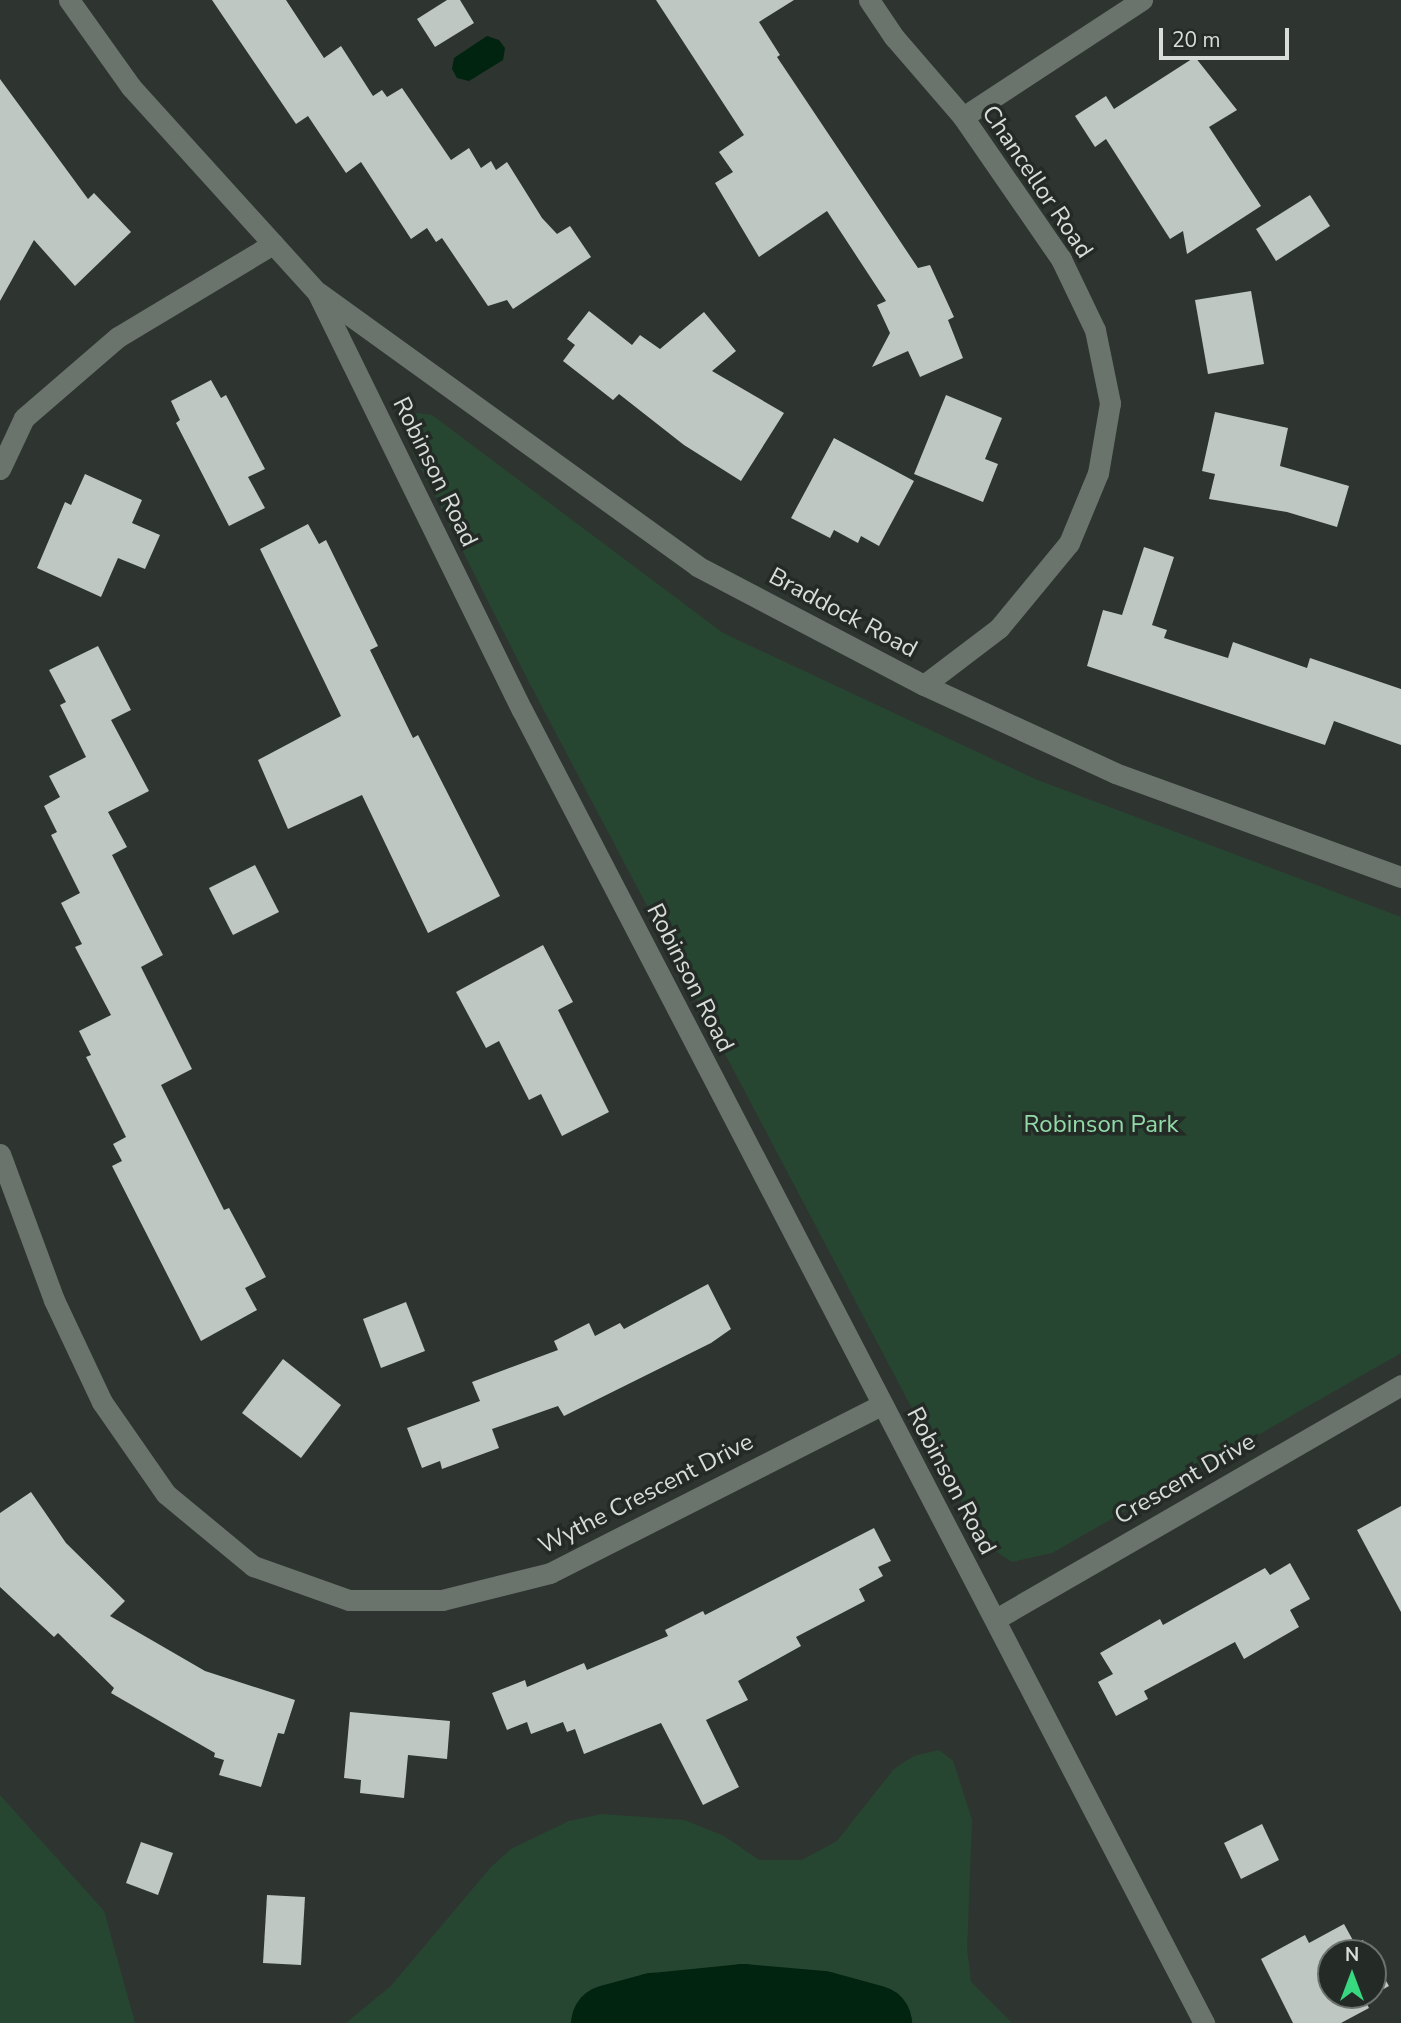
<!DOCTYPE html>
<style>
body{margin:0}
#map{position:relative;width:1401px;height:2023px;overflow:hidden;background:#2e3530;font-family:"Nunito Sans",sans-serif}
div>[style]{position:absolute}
.green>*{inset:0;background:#274631}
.water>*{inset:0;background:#00240f}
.river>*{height:77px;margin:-38.5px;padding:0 38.5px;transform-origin:38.5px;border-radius:38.5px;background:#00240f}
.building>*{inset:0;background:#bec7c1}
.street>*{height:21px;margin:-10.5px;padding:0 10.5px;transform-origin:10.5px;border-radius:10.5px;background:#6b736d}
span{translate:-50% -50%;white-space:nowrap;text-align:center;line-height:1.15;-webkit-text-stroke:7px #242b26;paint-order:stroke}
.street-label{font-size:24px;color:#d9ddda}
.park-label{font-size:24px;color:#92dba9}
.north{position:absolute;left:1317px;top:1939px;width:70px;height:70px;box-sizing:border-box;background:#242b26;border:2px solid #6c726e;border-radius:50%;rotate:0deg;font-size:19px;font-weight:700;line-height:28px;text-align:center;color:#d9ddda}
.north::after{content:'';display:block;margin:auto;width:24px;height:32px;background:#38d880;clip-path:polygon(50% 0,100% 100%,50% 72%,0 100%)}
.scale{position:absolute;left:1159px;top:28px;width:130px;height:32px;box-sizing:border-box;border:4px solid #d9ddda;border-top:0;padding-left:9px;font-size:21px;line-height:24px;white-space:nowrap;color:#d9ddda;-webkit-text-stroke:5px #242b26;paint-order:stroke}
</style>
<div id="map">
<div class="green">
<div style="clip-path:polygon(417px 413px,432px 415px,723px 633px,1035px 779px,1401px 917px,1401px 1353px,1052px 1553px,1012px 1562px,983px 1543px,530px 684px,413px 453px,405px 422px)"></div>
<div style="clip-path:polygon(939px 1750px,953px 1761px,972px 1820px,967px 1949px,971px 1982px,1012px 2023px,346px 2023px,391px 1986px,491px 1867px,511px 1849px,569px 1821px,602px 1814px,684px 1820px,724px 1836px,759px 1860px,802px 1860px,837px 1841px,894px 1769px,914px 1756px)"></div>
<div style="clip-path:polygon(0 1795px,104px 1911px,135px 2023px,0 2023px)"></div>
</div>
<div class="water">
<div style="clip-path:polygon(487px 36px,499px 40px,505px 48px,503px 60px,469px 81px,457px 78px,452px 69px,454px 58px)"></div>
</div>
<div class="river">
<div style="left:609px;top:2023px;width:46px;rotate:-15.3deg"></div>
<div style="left:653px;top:2011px;width:90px;rotate:-5.7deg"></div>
<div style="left:743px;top:2002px;width:78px;rotate:5.1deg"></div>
<div style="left:821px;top:2009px;width:54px;rotate:15.1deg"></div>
</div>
<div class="building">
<div style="clip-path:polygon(212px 0,286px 0,324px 58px,341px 46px,373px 96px,382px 90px,387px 97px,402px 88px,451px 160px,469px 148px,481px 168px,491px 161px,496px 170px,507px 162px,542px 218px,557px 234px,570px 226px,591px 257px,513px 309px,507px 300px,488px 306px,442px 238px,436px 242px,427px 228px,411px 239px,361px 162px,346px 173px,308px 116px,296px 124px)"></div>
<div style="clip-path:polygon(447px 0,460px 0,474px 23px,435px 47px,417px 19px)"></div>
<div style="clip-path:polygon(656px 0,794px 0,759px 22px,780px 55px,777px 57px,918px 268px,930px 265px,954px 317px,948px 320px,963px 358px,920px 377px,908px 351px,872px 367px,890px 333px,877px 305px,886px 301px,827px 211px,759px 257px,715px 183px,733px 172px,719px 152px,744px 135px)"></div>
<div style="clip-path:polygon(1195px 57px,1237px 110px,1209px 127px,1261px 206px,1187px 254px,1183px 231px,1170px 239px,1106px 139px,1095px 147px,1075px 116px,1106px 96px,1114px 109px)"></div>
<div style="clip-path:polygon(0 79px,88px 199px,94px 193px,131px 232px,75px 286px,34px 240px,0 301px)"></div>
<div style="clip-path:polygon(1310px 195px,1330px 226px,1276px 261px,1256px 229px)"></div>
<div style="clip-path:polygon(1251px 291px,1264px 364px,1208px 374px,1195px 300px)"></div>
<div style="clip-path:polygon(589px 311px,632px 345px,640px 335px,660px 349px,704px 312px,736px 351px,712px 371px,784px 413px,741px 481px,684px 445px,619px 394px,613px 400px,563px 361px,575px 345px,567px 339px)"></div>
<div style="clip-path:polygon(211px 380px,221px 398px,226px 395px,265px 469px,248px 477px,265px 508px,229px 526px,176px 423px,180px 420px,171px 401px)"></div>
<div style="clip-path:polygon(946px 395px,1002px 418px,985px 459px,998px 464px,983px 502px,914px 474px)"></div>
<div style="clip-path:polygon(1215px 412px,1288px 428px,1280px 466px,1349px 486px,1337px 527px,1287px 512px,1209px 499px,1215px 474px,1202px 471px)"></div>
<div style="clip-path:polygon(834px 438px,914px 481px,879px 546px,861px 536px,858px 543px,834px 530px,830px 538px,791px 518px)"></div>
<div style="clip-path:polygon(85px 474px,142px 500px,132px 523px,160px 535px,145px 569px,118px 558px,101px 597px,37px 568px,65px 502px,71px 505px)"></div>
<div style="clip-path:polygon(308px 524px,319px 544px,326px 540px,378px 646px,370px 650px,413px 738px,418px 735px,500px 896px,428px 933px,362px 795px,288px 829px,258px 760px,341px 716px,260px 549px)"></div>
<div style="clip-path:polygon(1144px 547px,1174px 557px,1152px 625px,1167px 630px,1164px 638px,1228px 658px,1233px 642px,1307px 668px,1310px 658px,1401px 689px,1401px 745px,1334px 721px,1325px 745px,1087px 666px,1103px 610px,1122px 615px)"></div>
<div style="clip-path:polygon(98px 646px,131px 710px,111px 720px,149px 791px,108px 812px,127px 847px,112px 855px,163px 955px,141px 967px,192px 1069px,161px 1085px,224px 1210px,229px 1208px,266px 1277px,245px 1288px,257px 1310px,201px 1341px,112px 1166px,122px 1161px,113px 1144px,126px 1137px,86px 1057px,91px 1055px,79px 1031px,111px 1015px,75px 947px,82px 944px,61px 903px,80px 893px,51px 835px,57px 832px,44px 806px,60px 797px,49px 776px,86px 757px,60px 705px,66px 702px,49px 670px)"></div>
<div style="clip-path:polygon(255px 865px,279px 912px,233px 935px,209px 888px)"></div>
<div style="clip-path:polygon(543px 945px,573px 1002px,558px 1010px,609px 1112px,562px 1136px,541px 1094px,529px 1100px,499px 1041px,486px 1048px,456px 992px)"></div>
<div style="clip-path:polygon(708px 1284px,731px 1329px,711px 1343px,564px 1416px,558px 1406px,492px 1429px,499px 1448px,442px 1469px,440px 1461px,422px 1468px,407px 1428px,480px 1401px,472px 1382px,558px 1350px,554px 1341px,589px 1323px,595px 1336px,620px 1323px,624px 1329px)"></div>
<div style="clip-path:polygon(406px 1302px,425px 1351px,381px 1368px,363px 1319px)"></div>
<div style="clip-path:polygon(283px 1359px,341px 1405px,301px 1458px,242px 1413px)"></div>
<div style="clip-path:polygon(31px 1492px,66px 1543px,125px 1601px,110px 1616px,205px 1671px,295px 1700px,284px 1734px,278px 1733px,261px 1787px,219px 1775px,224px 1760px,214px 1757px,215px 1753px,111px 1693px,114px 1688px,58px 1633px,54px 1637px,0 1587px,0 1513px)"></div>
<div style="clip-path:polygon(1401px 1506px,1401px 1612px,1357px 1530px)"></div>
<div style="clip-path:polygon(874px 1528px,891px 1561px,878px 1567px,883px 1576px,859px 1589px,865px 1601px,796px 1637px,801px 1646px,738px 1681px,748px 1700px,706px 1720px,739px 1787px,703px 1805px,661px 1723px,584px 1754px,575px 1729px,567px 1732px,563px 1722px,531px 1734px,527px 1722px,507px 1730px,492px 1693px,525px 1680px,527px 1687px,584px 1663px,587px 1670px,668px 1636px,665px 1630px,703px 1611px,705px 1615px)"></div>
<div style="clip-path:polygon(1290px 1563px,1310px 1599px,1290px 1610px,1299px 1627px,1244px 1659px,1235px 1642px,1144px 1691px,1148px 1699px,1116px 1716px,1098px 1682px,1113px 1674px,1100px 1653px,1160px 1619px,1163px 1625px,1265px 1568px,1270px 1575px)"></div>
<div style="clip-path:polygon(350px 1712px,450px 1721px,447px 1759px,408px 1755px,404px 1798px,360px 1793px,361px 1780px,344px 1778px)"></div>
<div style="clip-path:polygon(1262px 1824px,1279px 1860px,1241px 1879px,1224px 1843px)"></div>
<div style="clip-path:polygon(141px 1842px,173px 1853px,158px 1895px,126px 1883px)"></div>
<div style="clip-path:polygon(267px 1895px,305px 1897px,301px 1965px,263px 1963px)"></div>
<div style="clip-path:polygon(1344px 1924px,1355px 1944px,1363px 1940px,1370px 1953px,1331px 1953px,1331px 1995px,1373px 1995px,1365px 2000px,1369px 2008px,1341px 2023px,1293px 2023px,1261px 1959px,1305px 1935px,1309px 1943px)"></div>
<div style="clip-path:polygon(1373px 1958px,1389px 1986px,1373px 1995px)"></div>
</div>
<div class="street">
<div style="left:69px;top:0;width:107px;rotate:54.5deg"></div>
<div style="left:131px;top:87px;width:277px;rotate:47.8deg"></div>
<div style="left:317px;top:292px;width:466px;rotate:63.9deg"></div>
<div style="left:522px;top:710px;width:1480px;rotate:62.55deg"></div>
<div style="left:869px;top:0;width:45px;rotate:56deg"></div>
<div style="left:894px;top:37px;width:106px;rotate:49.2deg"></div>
<div style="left:963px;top:117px;width:173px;rotate:55.4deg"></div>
<div style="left:1061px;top:259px;width:79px;rotate:64.4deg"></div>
<div style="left:1095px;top:330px;width:75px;rotate:78.4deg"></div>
<div style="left:1110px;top:403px;width:71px;rotate:99.7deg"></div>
<div style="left:1098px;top:473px;width:76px;rotate:112.5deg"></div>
<div style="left:1069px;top:543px;width:110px;rotate:129.5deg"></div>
<div style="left:999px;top:628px;width:94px;rotate:142.8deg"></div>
<div style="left:963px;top:117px;width:214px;rotate:-33.2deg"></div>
<div style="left:319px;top:293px;width:466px;rotate:35.8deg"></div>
<div style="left:697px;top:566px;width:256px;rotate:27.7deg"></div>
<div style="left:924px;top:685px;width:210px;rotate:24.7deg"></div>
<div style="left:1115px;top:773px;width:304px;rotate:20deg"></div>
<div style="left:0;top:469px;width:56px;rotate:-64.8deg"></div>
<div style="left:24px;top:418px;width:124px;rotate:-40.8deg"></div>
<div style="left:118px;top:337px;width:181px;rotate:-31deg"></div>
<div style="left:0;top:1154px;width:156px;rotate:69.7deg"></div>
<div style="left:54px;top:1300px;width:113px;rotate:64.8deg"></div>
<div style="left:102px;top:1402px;width:112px;rotate:55.2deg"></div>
<div style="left:166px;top:1494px;width:113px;rotate:39.6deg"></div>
<div style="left:253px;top:1566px;width:102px;rotate:19.5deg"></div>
<div style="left:349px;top:1600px;width:93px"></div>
<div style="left:442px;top:1600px;width:111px;rotate:-14deg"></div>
<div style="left:550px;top:1573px;width:371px;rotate:-26.9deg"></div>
<div style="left:996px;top:1619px;width:468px;rotate:-30deg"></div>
</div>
<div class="street-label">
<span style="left:1037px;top:182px;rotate:56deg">Chancellor Road</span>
<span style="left:435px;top:472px;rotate:64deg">Robinson Road</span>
<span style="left:843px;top:613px;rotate:28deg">Braddock Road</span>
<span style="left:690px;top:978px;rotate:63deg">Robinson Road</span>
<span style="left:1185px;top:1479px;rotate:-30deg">Crescent Drive</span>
<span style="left:951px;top:1481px;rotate:62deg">Robinson Road</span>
<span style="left:646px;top:1494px;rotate:-27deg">Wythe Crescent Drive</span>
</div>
<div class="park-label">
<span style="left:1101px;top:1125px">Robinson Park</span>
</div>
<div class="north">N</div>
<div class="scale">20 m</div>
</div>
